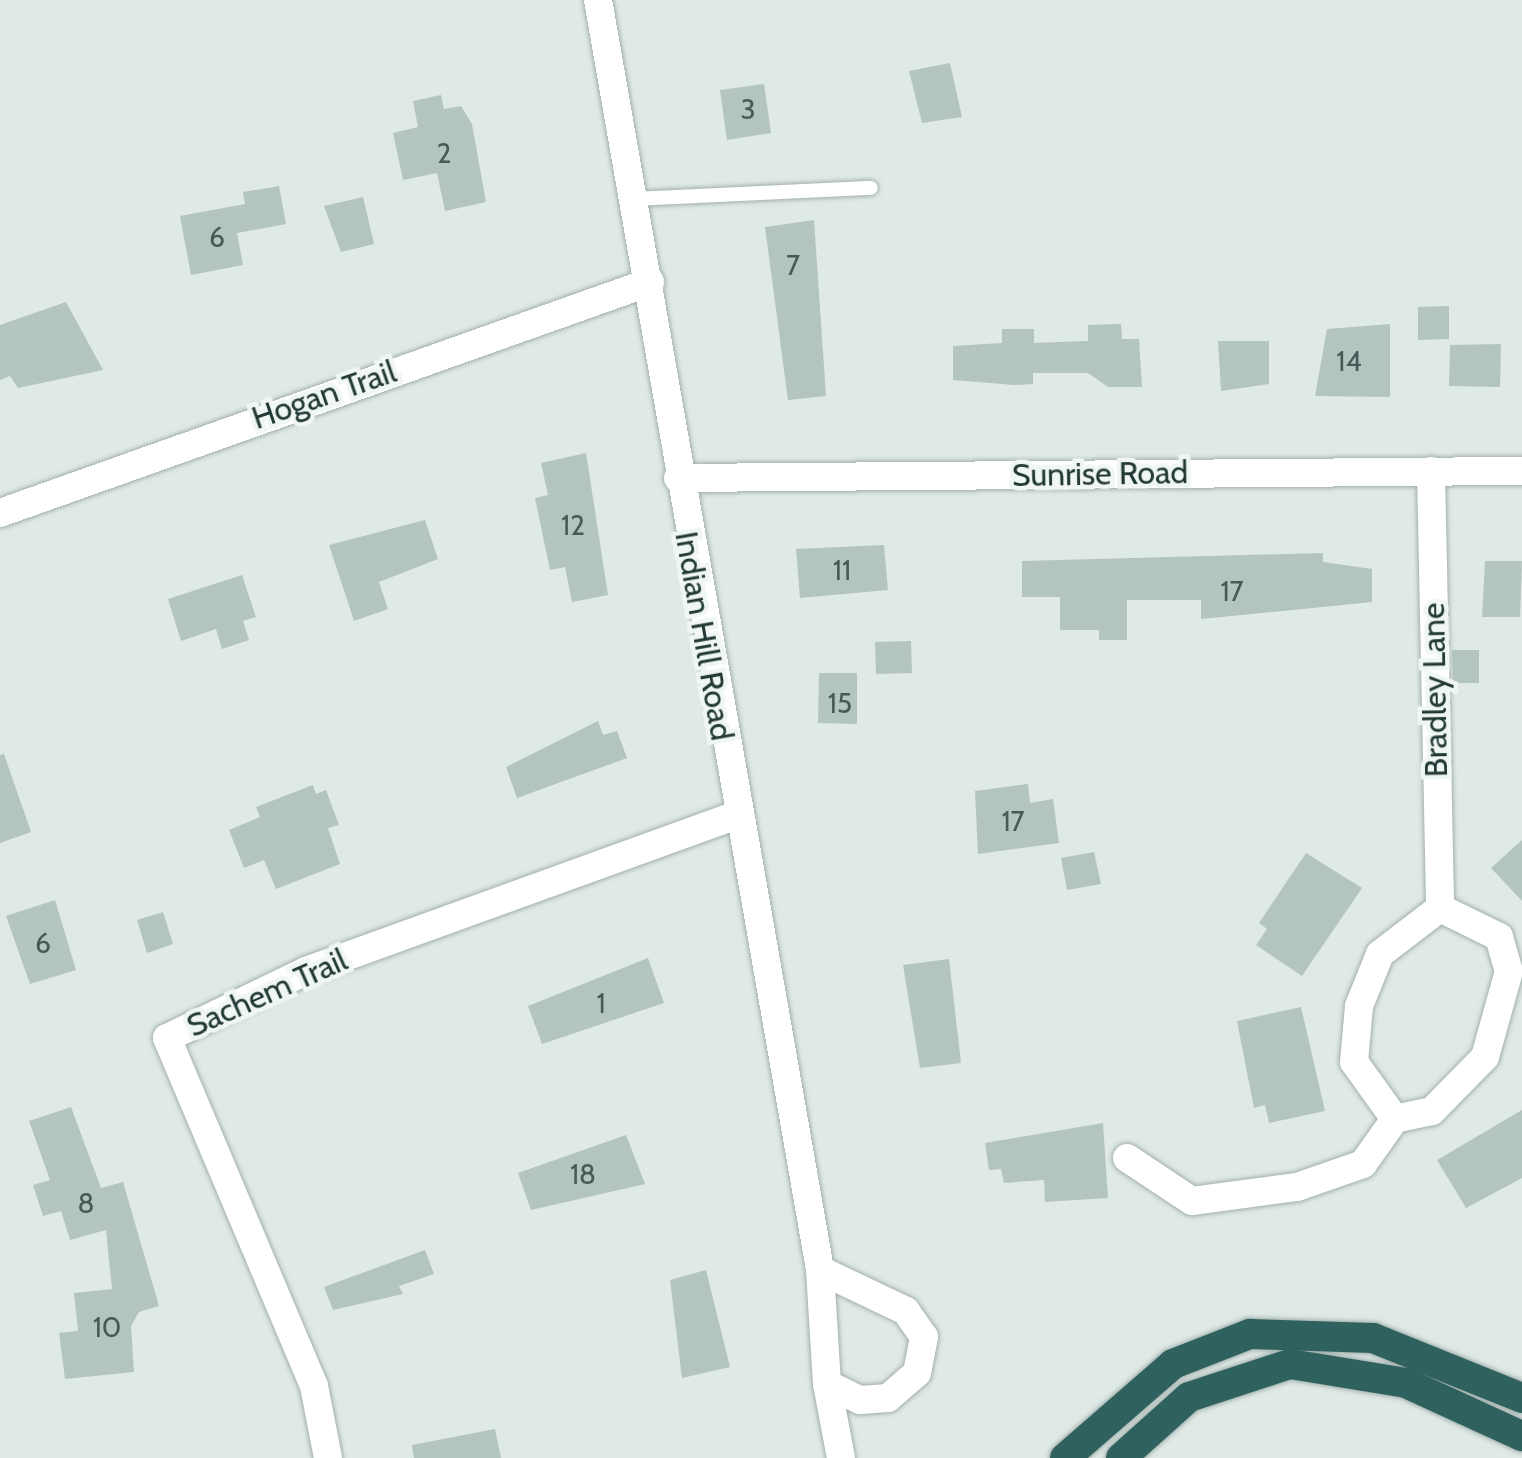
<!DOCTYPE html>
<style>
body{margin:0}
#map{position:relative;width:1522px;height:1458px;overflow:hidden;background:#dfe9e6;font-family:Cabin,sans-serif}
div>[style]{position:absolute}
.building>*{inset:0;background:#b4c4bf}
.roads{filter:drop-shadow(0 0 2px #a2b0ad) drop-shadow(0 0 2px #a2b0ad)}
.service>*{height:14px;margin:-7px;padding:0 7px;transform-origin:7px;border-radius:7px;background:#fff}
.minor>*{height:28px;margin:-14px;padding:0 14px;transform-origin:14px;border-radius:14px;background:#fff}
.motorway>*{height:30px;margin:-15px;padding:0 15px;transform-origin:15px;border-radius:15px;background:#2f625e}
span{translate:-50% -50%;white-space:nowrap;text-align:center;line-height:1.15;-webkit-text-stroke:9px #eff6f3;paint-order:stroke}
.number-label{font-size:28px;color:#465b58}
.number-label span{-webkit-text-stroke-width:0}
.street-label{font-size:32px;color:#213835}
</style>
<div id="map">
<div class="building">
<div style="clip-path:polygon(950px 63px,962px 117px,922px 123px,909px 71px)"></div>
<div style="clip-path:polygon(764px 84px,771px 133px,727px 140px,720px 90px)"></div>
<div style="clip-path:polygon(441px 95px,444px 109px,461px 106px,472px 124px,486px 202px,445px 211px,437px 173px,403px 180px,393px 133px,418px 127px,413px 101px)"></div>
<div style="clip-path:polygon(279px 186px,286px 224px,237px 233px,243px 265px,191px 275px,180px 216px,245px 204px,243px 192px)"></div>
<div style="clip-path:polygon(363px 197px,374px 244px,341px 252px,324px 206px)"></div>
<div style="clip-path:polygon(814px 220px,826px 396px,788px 400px,765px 227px)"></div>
<div style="clip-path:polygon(66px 302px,103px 370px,18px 388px,10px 376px,0 380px,0 325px)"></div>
<div style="clip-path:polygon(1449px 306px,1449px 339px,1418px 340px,1418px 307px)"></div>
<div style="clip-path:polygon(1121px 324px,1122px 339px,1139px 339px,1142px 387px,1108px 387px,1088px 373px,1033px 373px,1033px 384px,1014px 385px,953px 380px,953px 346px,1002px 343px,1002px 329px,1034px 329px,1034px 343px,1088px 341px,1088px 325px)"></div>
<div style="clip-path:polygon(1390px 324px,1390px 397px,1315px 396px,1327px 329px)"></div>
<div style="clip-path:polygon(1218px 341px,1269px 341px,1269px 384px,1221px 391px)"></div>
<div style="clip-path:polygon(1501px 344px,1500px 387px,1449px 386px,1450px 345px)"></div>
<div style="clip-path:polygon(586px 453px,608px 595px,572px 602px,565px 567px,550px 570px,535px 498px,548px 495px,541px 463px)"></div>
<div style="clip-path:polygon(425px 520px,438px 559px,379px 582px,388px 609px,354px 621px,329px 545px)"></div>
<div style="clip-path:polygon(884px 545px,888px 590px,800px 598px,796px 549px)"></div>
<div style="clip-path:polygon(1323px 553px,1323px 562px,1372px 569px,1372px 602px,1201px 619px,1201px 600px,1127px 600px,1127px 640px,1099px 640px,1099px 630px,1060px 630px,1060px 597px,1022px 597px,1022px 561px)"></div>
<div style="clip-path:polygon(1485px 561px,1522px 561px,1520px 617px,1482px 617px)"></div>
<div style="clip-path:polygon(242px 575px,256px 617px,243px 621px,249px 640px,222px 649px,216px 629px,181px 641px,168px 599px)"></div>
<div style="clip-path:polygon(911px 641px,912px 673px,876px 674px,875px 642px)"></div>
<div style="clip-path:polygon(1452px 650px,1479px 650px,1479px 683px,1453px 683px)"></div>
<div style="clip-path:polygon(819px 673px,857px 673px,857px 724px,818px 723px)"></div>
<div style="clip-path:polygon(598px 721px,603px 735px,617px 731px,627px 758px,517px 798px,506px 767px)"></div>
<div style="clip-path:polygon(4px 754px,31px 832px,0 843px,0 755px)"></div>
<div style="clip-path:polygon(1028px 784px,1030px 803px,1053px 799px,1059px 843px,978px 854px,975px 791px)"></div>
<div style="clip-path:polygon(313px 785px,316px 794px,326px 790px,339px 825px,328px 828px,340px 864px,276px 889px,264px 860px,244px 868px,229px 830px,260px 817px,256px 807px)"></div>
<div style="clip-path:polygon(1522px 840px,1522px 901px,1491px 868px)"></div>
<div style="clip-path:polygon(1094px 852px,1101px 884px,1067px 890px,1061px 858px)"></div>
<div style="clip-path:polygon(1306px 853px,1362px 888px,1302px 976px,1256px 945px,1267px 929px,1259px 923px)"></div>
<div style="clip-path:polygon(55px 900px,76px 970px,30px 984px,6px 916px)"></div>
<div style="clip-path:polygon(163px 912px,173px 944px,147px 953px,137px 920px)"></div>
<div style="clip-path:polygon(648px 958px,664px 1003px,542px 1044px,528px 1006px)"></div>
<div style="clip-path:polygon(949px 959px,961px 1063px,920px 1068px,903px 965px)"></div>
<div style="clip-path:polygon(1301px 1007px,1325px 1111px,1269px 1123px,1265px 1105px,1254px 1108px,1237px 1021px)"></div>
<div style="clip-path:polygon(71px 1107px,101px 1188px,123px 1182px,159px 1306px,139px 1312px,131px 1326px,134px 1372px,65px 1379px,59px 1333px,78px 1331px,74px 1293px,112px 1289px,106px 1230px,70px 1240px,61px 1211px,43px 1216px,33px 1185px,50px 1180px,29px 1121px)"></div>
<div style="clip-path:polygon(1522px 1110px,1522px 1178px,1466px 1208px,1437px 1160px)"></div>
<div style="clip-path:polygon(1103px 1123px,1108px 1198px,1045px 1202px,1044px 1180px,1004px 1183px,1001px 1169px,989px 1170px,985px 1143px)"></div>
<div style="clip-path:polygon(626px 1135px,645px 1184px,531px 1210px,518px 1173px)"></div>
<div style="clip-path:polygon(425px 1250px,434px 1274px,399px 1286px,403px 1294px,333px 1310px,324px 1287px)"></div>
<div style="clip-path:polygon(706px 1270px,730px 1367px,682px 1378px,670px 1280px)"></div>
<div style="clip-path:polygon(495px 1429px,501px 1458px,414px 1458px,412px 1445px)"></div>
</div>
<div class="roads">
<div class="service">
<div style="left:635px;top:199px;width:236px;rotate:-2.7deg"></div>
</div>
<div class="minor">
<div style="left:598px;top:0;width:1289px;rotate:80.08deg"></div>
<div style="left:820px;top:1270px;width:114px;rotate:86.5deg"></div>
<div style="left:827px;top:1384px;width:37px;rotate:26deg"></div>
<div style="left:860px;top:1400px;width:28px;rotate:-4deg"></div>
<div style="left:888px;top:1398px;width:38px;rotate:-41deg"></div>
<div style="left:917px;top:1373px;width:37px;rotate:-79deg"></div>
<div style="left:924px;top:1337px;width:32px;rotate:-125deg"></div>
<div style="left:906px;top:1311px;width:95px;rotate:-154.5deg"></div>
<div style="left:1431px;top:471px;width:437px;rotate:88.8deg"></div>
<div style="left:1440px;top:908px;width:66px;rotate:26.2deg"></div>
<div style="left:1499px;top:937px;width:35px;rotate:74deg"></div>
<div style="left:1509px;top:971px;width:89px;rotate:105.6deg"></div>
<div style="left:1485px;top:1057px;width:76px;rotate:134.5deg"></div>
<div style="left:1432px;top:1111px;width:38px;rotate:168deg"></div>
<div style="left:1395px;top:1119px;width:70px;rotate:-125.7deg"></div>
<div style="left:1354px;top:1062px;width:56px;rotate:-84.9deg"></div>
<div style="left:1359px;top:1006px;width:56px;rotate:-68deg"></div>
<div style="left:1380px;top:954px;width:76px;rotate:-37.5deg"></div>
<div style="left:678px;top:478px;width:844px;rotate:-0.48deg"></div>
<div style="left:0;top:513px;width:690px;rotate:-19.56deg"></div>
<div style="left:1127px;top:1158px;width:78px;rotate:33.5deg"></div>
<div style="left:1192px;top:1201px;width:106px;rotate:-7.6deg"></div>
<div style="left:1297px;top:1187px;width:70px;rotate:-19.2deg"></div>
<div style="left:1363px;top:1164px;width:55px;rotate:-54.6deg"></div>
<div style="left:827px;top:1384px;width:75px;rotate:79.3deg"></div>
<div style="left:328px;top:1458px;width:73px;rotate:-101deg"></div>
<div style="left:314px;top:1386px;width:378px;rotate:-112.9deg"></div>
<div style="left:167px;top:1038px;width:154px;rotate:-25.7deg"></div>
<div style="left:306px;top:971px;width:456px;rotate:-19.9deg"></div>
</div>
<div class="motorway">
<div style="left:1065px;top:1458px;width:143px;rotate:-41deg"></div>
<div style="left:1173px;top:1364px;width:83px;rotate:-21.3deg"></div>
<div style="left:1250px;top:1334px;width:123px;rotate:1.9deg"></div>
<div style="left:1373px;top:1338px;width:161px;rotate:21.9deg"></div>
<div style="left:1121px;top:1458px;width:91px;rotate:-41.9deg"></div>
<div style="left:1189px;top:1397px;width:106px;rotate:-18.1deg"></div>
<div style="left:1290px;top:1364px;width:118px;rotate:9.3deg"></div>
<div style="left:1406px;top:1383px;width:128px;rotate:24.6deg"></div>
</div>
</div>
<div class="number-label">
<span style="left:748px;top:109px">3</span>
<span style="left:444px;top:153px">2</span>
<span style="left:217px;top:237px">6</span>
<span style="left:793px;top:265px">7</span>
<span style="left:1349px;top:361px">14</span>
<span style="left:573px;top:525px">12</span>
<span style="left:842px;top:570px">11</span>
<span style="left:1232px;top:591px">17</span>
<span style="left:840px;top:703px">15</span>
<span style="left:1013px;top:821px">17</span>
<span style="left:43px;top:943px">6</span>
<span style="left:601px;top:1003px">1</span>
<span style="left:583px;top:1174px">18</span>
<span style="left:86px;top:1203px">8</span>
<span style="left:107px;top:1327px">10</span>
</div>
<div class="street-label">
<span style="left:324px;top:395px;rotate:-19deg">Hogan Trail</span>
<span style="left:1100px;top:474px;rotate:-1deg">Sunrise Road</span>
<span style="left:704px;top:636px;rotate:80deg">Indian Hill Road</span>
<span style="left:1435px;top:690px;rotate:-91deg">Bradley Lane</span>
<span style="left:267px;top:993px;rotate:-24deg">Sachem Trail</span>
</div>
</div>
